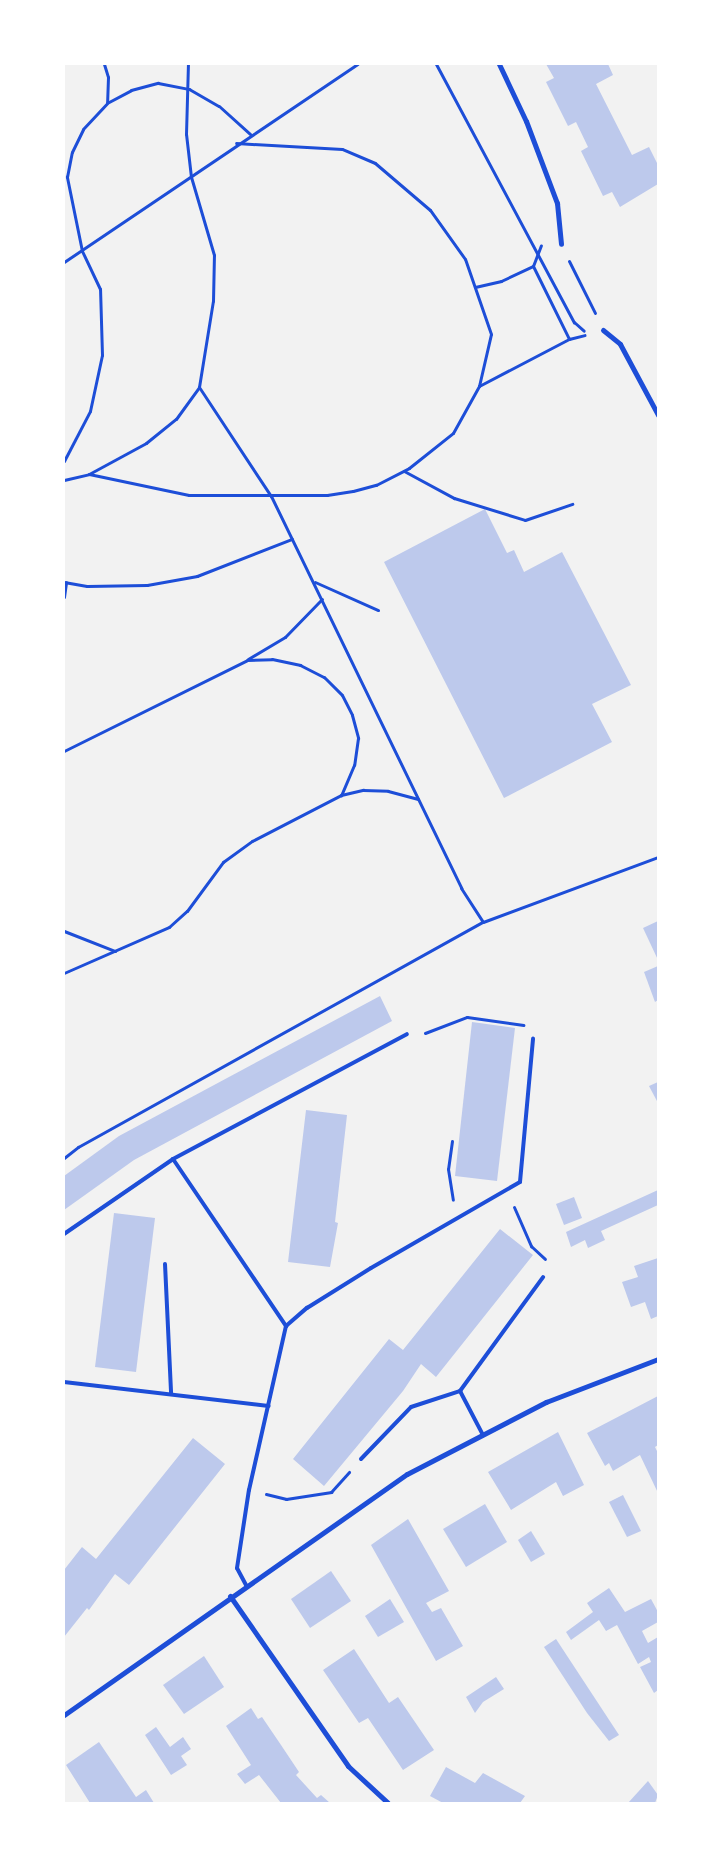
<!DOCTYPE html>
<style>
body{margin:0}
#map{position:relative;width:722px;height:1867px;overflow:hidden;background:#f2f2f2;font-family:Roboto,sans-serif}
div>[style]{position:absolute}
.building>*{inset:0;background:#bdc9ec}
.path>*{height:3px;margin:-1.5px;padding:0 1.5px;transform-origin:1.5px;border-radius:1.5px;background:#1d4ed8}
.service>*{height:4px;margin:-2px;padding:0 2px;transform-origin:2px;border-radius:2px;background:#1d4ed8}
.minor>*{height:5px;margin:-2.5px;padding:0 2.5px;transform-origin:2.5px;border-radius:2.5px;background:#1d4ed8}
span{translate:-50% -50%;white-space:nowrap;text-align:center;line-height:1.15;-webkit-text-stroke:4.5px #fff;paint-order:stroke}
.frame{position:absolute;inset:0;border:65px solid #fff;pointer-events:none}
</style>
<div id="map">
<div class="building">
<div style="clip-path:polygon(546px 64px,608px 64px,613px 75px,596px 84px,632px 155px,649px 147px,658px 165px,658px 184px,620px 207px,612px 192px,603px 196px,581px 151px,588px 147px,576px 122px,568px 126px,546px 82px,554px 78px)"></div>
<div style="clip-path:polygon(485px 509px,507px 553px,514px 550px,524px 572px,562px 552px,631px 685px,592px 704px,612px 742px,504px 798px,384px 562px)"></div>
<div style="clip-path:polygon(658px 921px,658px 960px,643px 928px)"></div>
<div style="clip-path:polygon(658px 966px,658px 1000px,655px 1002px,644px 972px)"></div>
<div style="clip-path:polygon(380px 996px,392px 1021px,134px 1160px,64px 1210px,64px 1176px,119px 1136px)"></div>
<div style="clip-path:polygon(472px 1022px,515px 1028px,497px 1181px,455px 1176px)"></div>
<div style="clip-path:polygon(658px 1082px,658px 1103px,649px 1086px)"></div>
<div style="clip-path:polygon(306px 1110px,347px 1115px,335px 1222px,338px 1223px,330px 1267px,288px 1262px)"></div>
<div style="clip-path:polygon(658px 1190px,658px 1205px,601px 1231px,605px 1240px,588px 1248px,585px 1240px,571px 1247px,566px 1232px)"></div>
<div style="clip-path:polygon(574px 1197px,582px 1218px,564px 1225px,556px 1204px)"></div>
<div style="clip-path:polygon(114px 1213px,155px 1218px,136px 1372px,95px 1367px)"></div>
<div style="clip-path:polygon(500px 1229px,533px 1255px,436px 1377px,421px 1364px,403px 1391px,324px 1486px,293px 1459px,389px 1339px,403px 1350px)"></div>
<div style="clip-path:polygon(658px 1258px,658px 1316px,651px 1319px,645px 1302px,631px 1307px,622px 1282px,638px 1277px,634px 1266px)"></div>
<div style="clip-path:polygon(658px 1396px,658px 1445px,655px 1447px,658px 1453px,658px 1493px,640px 1455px,613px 1471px,609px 1463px,605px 1466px,587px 1433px)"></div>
<div style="clip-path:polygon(558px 1432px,584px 1485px,563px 1496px,556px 1482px,511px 1510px,488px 1472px)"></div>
<div style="clip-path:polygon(193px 1438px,225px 1464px,129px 1585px,115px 1574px,89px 1610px,87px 1608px,64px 1637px,64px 1570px,82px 1547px,96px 1559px)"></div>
<div style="clip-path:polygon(623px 1495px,641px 1531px,627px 1537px,609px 1502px)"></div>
<div style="clip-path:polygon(485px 1504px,507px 1542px,466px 1567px,443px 1529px)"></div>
<div style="clip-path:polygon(408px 1519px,449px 1591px,426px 1603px,432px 1612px,441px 1608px,463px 1646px,436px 1661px,371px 1545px)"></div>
<div style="clip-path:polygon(531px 1531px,545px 1554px,531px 1562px,518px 1540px)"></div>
<div style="clip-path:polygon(331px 1571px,351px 1601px,310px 1628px,291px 1599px)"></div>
<div style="clip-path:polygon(609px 1588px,625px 1612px,651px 1599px,658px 1612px,658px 1622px,642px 1631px,648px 1643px,658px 1637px,658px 1690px,654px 1693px,640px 1667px,651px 1662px,649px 1657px,638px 1664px,617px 1625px,606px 1631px,599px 1620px,571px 1640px,566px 1632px,593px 1612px,587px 1603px)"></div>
<div style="clip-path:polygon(390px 1599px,404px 1622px,378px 1637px,365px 1616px)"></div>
<div style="clip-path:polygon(556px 1639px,619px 1735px,609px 1741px,587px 1713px,544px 1647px)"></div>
<div style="clip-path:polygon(354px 1649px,389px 1703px,398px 1697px,434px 1750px,403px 1770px,368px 1718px,359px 1723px,323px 1670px)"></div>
<div style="clip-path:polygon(204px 1656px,224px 1687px,184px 1714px,163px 1685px)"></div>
<div style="clip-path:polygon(496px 1677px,504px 1689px,483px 1702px,475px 1713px,466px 1697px)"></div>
<div style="clip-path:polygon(251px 1708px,258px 1719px,262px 1717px,281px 1745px,299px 1772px,296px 1775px,317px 1798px,321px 1795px,330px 1803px,281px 1803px,259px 1775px,245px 1784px,237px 1774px,251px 1765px,226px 1726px)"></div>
<div style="clip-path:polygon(156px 1727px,170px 1747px,183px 1737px,191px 1749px,181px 1756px,187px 1765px,171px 1775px,145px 1735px)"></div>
<div style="clip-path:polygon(99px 1742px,136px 1797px,146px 1790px,154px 1803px,90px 1803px,66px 1765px)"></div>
<div style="clip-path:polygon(446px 1767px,475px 1783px,483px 1773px,525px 1796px,520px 1803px,443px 1803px,430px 1796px)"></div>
<div style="clip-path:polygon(648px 1781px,658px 1795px,655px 1803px,628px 1803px)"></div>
</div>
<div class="path">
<div style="left:104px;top:64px;width:14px;rotate:73deg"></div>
<div style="left:108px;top:77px;width:25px;rotate:92deg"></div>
<div style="left:436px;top:64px;width:293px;rotate:61.9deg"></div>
<div style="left:574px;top:322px;width:13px;rotate:42deg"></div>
<div style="left:569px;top:261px;width:58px;rotate:63.4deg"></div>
<div style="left:64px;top:262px;width:354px;rotate:-34deg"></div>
<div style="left:533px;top:266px;width:81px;rotate:63.7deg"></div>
<div style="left:475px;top:287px;width:27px;rotate:-13deg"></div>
<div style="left:501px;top:281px;width:35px;rotate:-25deg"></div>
<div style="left:533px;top:266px;width:22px;rotate:-69deg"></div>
<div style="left:479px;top:386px;width:102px;rotate:-27.6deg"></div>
<div style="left:569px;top:339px;width:16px;rotate:-14deg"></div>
<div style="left:199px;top:387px;width:131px;rotate:56.6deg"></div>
<div style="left:271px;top:496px;width:436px;rotate:64.1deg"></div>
<div style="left:461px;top:888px;width:40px;rotate:57.1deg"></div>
<div style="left:64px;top:461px;width:56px;rotate:-62.5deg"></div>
<div style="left:90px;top:411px;width:57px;rotate:-77.9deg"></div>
<div style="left:102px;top:355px;width:66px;rotate:-91.7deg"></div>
<div style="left:100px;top:289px;width:42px;rotate:-115.3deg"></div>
<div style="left:82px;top:251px;width:76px;rotate:-101.5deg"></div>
<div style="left:67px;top:177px;width:25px;rotate:-79deg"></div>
<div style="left:72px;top:152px;width:25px;rotate:-64deg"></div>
<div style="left:83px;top:129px;width:35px;rotate:-47deg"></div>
<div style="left:107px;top:103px;width:27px;rotate:-28deg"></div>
<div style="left:131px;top:90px;width:28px;rotate:-15deg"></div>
<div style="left:158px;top:83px;width:32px;rotate:11deg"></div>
<div style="left:189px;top:89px;width:34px;rotate:30deg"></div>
<div style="left:219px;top:106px;width:42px;rotate:42.1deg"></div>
<div style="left:404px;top:471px;width:57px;rotate:28.4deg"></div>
<div style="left:454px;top:498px;width:74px;rotate:17.2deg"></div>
<div style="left:525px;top:520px;width:50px;rotate:-18.8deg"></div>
<div style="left:89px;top:474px;width:102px;rotate:11.9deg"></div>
<div style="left:189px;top:495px;width:138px"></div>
<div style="left:327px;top:495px;width:26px;rotate:-9deg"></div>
<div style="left:353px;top:491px;width:24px;rotate:-15deg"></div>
<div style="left:376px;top:485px;width:37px;rotate:-27deg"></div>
<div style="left:409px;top:468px;width:56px;rotate:-38.5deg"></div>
<div style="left:453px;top:433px;width:54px;rotate:-61deg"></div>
<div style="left:479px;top:386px;width:53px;rotate:-77deg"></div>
<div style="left:491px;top:334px;width:79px;rotate:-109.1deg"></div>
<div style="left:465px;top:259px;width:60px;rotate:-125.5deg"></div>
<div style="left:430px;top:210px;width:72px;rotate:-139.5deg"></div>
<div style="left:375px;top:163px;width:36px;rotate:-157deg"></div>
<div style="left:342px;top:149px;width:106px;rotate:-176.8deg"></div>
<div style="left:64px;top:480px;width:26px;rotate:-13deg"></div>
<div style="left:89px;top:474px;width:65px;rotate:-28.5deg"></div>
<div style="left:146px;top:443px;width:38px;rotate:-39deg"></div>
<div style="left:176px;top:419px;width:39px;rotate:-54deg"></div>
<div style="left:199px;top:387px;width:87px;rotate:-80.8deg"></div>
<div style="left:213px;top:301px;width:46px;rotate:-88.8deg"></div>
<div style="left:214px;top:255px;width:81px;rotate:-106.4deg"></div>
<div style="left:191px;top:177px;width:43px;rotate:-96.6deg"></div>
<div style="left:186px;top:134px;width:70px;rotate:-88.4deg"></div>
<div style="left:64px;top:582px;width:23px;rotate:10deg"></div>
<div style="left:87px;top:586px;width:60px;rotate:-1deg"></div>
<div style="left:147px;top:585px;width:51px;rotate:-10.2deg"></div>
<div style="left:197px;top:576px;width:102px;rotate:-21.3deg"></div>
<div style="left:315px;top:582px;width:69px;rotate:24deg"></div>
<div style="left:64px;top:597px;width:15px;rotate:-82deg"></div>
<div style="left:248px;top:659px;width:43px;rotate:-30.7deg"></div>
<div style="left:285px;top:637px;width:53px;rotate:-45.8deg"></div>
<div style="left:64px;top:751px;width:204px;rotate:-26.4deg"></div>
<div style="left:247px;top:660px;width:25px;rotate:-2deg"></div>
<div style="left:272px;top:659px;width:29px;rotate:12deg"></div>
<div style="left:300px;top:665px;width:27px;rotate:27deg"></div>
<div style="left:324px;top:677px;width:25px;rotate:45deg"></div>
<div style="left:342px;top:695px;width:22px;rotate:63deg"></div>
<div style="left:352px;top:715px;width:24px;rotate:75deg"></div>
<div style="left:358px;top:738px;width:27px;rotate:98deg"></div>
<div style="left:354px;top:765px;width:33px;rotate:113deg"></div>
<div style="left:64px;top:931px;width:55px;rotate:21.4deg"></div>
<div style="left:64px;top:973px;width:115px;rotate:-23.7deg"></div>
<div style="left:169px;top:927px;width:24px;rotate:-42deg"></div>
<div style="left:187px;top:911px;width:61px;rotate:-53.7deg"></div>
<div style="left:223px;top:862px;width:36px;rotate:-36deg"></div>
<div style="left:252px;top:841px;width:100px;rotate:-27.3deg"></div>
<div style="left:341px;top:795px;width:23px;rotate:-13deg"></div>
<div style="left:363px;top:790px;width:25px;rotate:2deg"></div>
<div style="left:388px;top:791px;width:31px;rotate:15deg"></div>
<div style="left:425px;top:1033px;width:45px;rotate:-20.9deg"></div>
<div style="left:467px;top:1017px;width:57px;rotate:8.1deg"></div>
<div style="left:452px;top:1141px;width:28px;rotate:98deg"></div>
<div style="left:448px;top:1169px;width:31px;rotate:81deg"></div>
<div style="left:64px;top:1158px;width:18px;rotate:-38deg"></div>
<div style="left:78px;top:1147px;width:463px;rotate:-29.1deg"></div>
<div style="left:483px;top:922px;width:187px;rotate:-20.4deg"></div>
<div style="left:514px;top:1207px;width:43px;rotate:66.4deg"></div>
<div style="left:531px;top:1246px;width:19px;rotate:43deg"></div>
<div style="left:266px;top:1494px;width:21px;rotate:14deg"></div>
<div style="left:286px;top:1499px;width:46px;rotate:-8.8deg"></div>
<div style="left:331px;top:1492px;width:27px;rotate:-48deg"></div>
</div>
<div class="service">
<div style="left:173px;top:1159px;width:202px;rotate:55.9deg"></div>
<div style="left:64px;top:1234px;width:132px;rotate:-34.5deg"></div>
<div style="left:173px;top:1159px;width:265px;rotate:-28.1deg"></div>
<div style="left:165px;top:1264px;width:129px;rotate:87.3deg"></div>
<div style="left:64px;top:1382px;width:206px;rotate:6.7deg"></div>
<div style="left:460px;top:1391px;width:50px;rotate:62.4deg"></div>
<div style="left:361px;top:1459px;width:72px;rotate:-46.1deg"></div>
<div style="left:411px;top:1407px;width:52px;rotate:-18.1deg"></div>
<div style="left:460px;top:1391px;width:141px;rotate:-53.9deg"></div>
<div style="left:246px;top:1585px;width:19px;rotate:-118deg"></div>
<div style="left:237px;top:1568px;width:79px;rotate:-81.3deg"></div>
<div style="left:249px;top:1490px;width:168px;rotate:-77.3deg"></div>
<div style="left:286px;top:1326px;width:28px;rotate:-41deg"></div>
<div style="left:307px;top:1308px;width:75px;rotate:-32deg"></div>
<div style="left:371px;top:1268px;width:172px;rotate:-30deg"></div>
<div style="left:520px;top:1182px;width:144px;rotate:-84.8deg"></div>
</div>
<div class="minor">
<div style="left:499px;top:64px;width:63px;rotate:64.7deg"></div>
<div style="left:526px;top:121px;width:88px;rotate:69.3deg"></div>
<div style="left:557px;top:203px;width:41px;rotate:84.4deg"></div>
<div style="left:603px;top:330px;width:22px;rotate:39deg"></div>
<div style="left:620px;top:344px;width:81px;rotate:61.8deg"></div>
<div style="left:230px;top:1596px;width:207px;rotate:55.2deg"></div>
<div style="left:348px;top:1766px;width:54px;rotate:42.8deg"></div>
<div style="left:64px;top:1715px;width:419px;rotate:-35.1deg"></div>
<div style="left:407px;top:1474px;width:157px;rotate:-27.4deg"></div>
<div style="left:546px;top:1402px;width:120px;rotate:-21deg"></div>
</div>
<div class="frame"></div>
</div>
